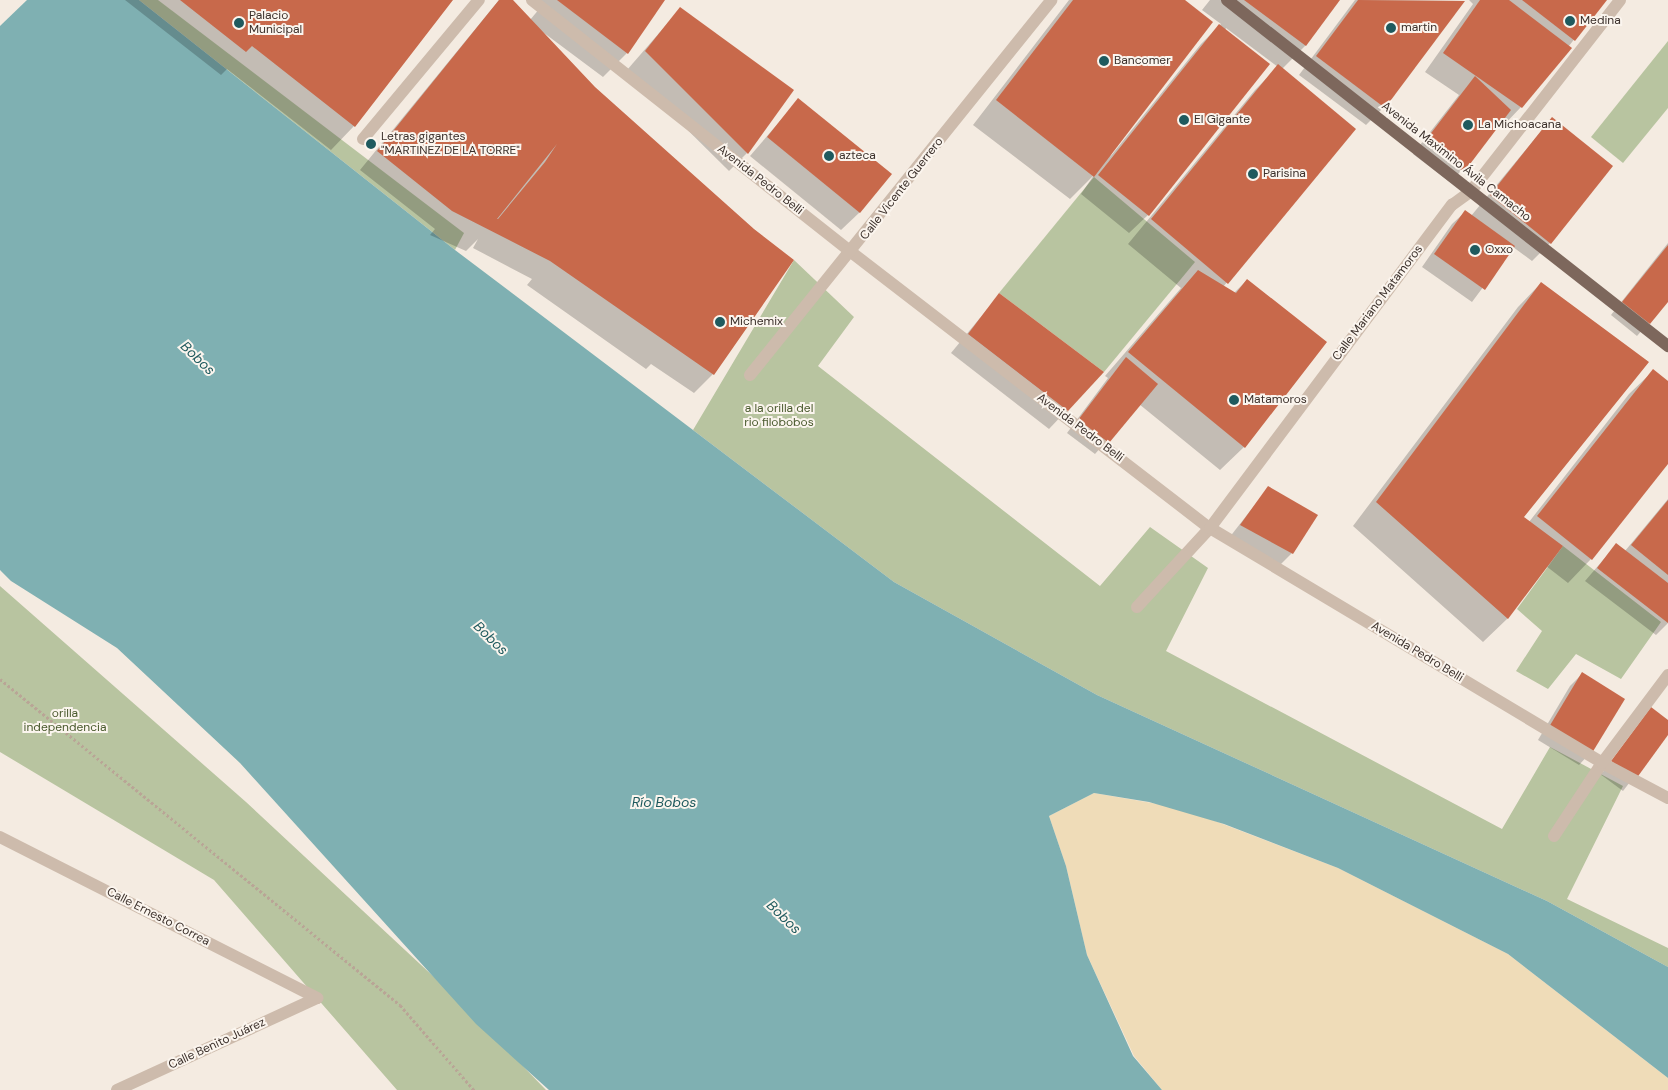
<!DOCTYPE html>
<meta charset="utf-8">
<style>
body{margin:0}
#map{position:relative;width:1668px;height:1090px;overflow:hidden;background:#f4ebe1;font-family:"DM Sans",sans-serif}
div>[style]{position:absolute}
.green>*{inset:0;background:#b8c4a0}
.sand>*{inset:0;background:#efdcb8}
.water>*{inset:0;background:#7fb0b2}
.pier>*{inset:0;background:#f4ebe1}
.shadow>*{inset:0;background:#0003}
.building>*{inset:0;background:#c8694b}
.path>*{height:3px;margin-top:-1.5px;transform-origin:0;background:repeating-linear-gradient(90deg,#b9a596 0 2.5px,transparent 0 5px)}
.lane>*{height:12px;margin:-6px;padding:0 6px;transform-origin:6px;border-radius:6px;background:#cdbbac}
.street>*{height:12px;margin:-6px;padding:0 6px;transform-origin:6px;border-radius:6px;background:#cdbbac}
.primary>*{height:12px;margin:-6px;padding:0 6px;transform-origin:6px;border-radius:6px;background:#7d675c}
.dots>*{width:14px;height:14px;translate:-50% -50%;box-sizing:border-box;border:2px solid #fbf5ee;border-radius:50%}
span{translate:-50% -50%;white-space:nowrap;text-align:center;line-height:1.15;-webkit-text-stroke:4px #fbf5ee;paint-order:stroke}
.poi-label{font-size:12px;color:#3b302b}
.left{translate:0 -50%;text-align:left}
.street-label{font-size:12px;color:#3b302b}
.park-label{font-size:12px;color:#4a5a2e}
.water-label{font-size:14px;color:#1f5a5e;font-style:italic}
</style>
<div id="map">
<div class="green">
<div style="clip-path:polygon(139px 0,158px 0,464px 233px,455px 250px)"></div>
<div style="clip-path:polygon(1668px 41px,1668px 108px,1623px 163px,1591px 137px)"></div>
<div style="clip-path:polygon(1094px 177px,1195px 262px,1104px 372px,999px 293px)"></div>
<div style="clip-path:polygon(794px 260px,854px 317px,818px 366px,1100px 586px,1150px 527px,1208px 568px,1166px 651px,1502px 829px,1550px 747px,1623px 786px,1567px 899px,1668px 948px,1668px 967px,1547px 901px,1097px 695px,894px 582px,693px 430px)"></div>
<div style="clip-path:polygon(1563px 546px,1661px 622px,1621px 679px,1576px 654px,1548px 689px,1516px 671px,1542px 631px,1517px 609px)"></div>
<div style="clip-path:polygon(0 586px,246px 802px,463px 1004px,546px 1090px,397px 1090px,214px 880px,0 752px)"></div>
</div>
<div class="sand">
<div style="clip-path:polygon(1094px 793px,1181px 808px,1338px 868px,1508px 954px,1668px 1078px,1668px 1090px,1162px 1090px,1134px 1056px,1087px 955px,1066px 866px,1049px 816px)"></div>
</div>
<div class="water">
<div style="clip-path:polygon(0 0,139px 0,455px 250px,894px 582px,1097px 695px,1547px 901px,1668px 967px,1668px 1078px,1508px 954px,1338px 868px,1224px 824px,1149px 802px,1094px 793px,1049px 816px,1066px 866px,1087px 955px,1133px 1056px,1162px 1090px,549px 1090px,476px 1024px,240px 763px,117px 648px,11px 581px,0 570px)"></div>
</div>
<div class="pier">
<div style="clip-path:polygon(0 0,27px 0,0 26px)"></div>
</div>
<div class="shadow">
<div style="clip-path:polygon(125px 0,451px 0,354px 126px,331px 150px,227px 69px,221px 75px)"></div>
<div style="clip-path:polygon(499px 0,511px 0,530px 20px,540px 8px,530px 0,664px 0,627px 53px,603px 77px,540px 30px,594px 88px,753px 230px,792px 260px,713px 374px,694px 393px,651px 364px,646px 369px,527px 285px,532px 279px,473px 248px,478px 239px,466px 251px,430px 235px,435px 229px,360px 170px)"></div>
<div style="clip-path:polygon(1069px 0,1183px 0,1110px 157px,1201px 44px,1221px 24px,1202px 10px,1210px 0,1339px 0,1305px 46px,1282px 69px,1354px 129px,1223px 287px,1234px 293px,1247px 280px,1244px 447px,1220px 470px,1139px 404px,1095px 454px,1067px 433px,1108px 378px,1105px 376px,1181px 288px,1128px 244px,1255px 90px,1278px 67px,1226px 28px,1148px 215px,1129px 233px,1081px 194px,1094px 175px,1070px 199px,973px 125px)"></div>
<div style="clip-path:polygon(1355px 0,1463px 1px,1384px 107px,1366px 125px,1299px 75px)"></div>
<div style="clip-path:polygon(1469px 0,1605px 0,1521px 107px,1503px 126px,1499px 123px,1451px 183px,1413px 154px,1459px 95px,1425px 72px,1473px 4px)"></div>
<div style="clip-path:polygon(680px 9px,747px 153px,729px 171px,627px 70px)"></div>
<div style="clip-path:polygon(798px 100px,860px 212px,841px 230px,750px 156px)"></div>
<div style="clip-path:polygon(1552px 118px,1550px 243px,1532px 261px,1513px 247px,1472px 302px,1422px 267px,1452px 224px,1465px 212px,1471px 216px)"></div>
<div style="clip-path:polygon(1668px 243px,1668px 300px,1637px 336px,1611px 315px)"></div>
<div style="clip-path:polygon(1541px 283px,1523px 517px,1529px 522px,1629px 394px,1653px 371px,1668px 382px,1668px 462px,1591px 559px,1568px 583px,1546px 566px,1507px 619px,1483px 642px,1353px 526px,1518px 307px)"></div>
<div style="clip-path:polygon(999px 295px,1067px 410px,1049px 429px,951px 353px)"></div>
<div style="clip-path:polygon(1268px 488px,1292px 553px,1280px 565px,1229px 538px)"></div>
<div style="clip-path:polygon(1668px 499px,1668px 623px,1656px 635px,1585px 581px,1616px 545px,1625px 551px)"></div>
<div style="clip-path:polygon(1582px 674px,1591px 752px,1579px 765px,1538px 740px,1570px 686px)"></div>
<div style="clip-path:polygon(1668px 721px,1668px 733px,1623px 791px,1600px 774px)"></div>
</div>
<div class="building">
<div style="clip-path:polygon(180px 0,453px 0,355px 127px,252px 46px,246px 52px)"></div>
<div style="clip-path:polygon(evenodd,499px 0,513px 0,595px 87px,754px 229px,794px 260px,714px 375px,550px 261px,452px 211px,377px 151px,499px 0,557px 144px,545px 162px,498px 219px,497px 219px,557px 144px)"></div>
<div style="clip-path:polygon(557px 0,665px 0,628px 54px)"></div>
<div style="clip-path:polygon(1073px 0,1185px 0,1213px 22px,1094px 177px,996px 100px)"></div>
<div style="clip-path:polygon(1244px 0,1340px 0,1306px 46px)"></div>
<div style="clip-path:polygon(1358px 0,1465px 1px,1385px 108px,1316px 56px)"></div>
<div style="clip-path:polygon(1480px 0,1509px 0,1572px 48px,1522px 108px,1443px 53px)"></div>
<div style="clip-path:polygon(1522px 0,1607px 0,1575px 41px)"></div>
<div style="clip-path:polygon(680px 7px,794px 90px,748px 154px,645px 51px)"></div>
<div style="clip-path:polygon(1219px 24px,1270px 64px,1149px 216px,1098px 175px)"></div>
<div style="clip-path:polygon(1278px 64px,1356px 129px,1228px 284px,1151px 219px)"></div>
<div style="clip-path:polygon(1475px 76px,1511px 110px,1464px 172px,1425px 141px)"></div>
<div style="clip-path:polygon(798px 98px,892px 174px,860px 213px,767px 137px)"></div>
<div style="clip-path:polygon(1552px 117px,1613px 166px,1551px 244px,1490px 195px)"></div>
<div style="clip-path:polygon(1465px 210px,1515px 246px,1485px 290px,1434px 254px)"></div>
<div style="clip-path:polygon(1668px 245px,1668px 302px,1650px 324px,1622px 302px)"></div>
<div style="clip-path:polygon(1198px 270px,1236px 293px,1247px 279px,1327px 342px,1245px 448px,1128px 352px)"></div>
<div style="clip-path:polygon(1541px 282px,1649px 362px,1524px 517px,1563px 546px,1508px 619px,1376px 502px)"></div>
<div style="clip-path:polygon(999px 293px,1104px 372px,1068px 411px,968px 334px)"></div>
<div style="clip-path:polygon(1126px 357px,1158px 384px,1109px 443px,1078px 420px)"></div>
<div style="clip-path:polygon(1653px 369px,1668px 381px,1668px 464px,1592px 560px,1537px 516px)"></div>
<div style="clip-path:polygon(1268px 486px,1318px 515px,1293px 554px,1240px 525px)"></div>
<div style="clip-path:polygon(1668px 500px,1668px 575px,1631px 545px)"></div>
<div style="clip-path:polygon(1616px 543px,1668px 583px,1668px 623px,1597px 568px)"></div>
<div style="clip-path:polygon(1582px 672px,1625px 699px,1592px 753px,1549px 727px)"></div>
<div style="clip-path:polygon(1651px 707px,1668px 720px,1668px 735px,1636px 779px,1611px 761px)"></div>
</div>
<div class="path">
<div style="left:0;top:679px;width:516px;rotate:39.18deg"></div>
<div style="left:400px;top:1005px;width:113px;rotate:49deg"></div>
</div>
<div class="lane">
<div style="left:0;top:837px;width:356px;rotate:26.9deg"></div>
</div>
<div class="street">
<div style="left:532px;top:0;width:407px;rotate:38.3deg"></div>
<div style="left:851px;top:252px;width:453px;rotate:37.6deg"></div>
<div style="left:1210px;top:528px;width:457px;rotate:30.9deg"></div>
<div style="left:1602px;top:763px;width:75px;rotate:27.9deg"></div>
<div style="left:363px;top:139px;width:181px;rotate:-50.2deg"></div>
<div style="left:750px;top:375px;width:481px;rotate:-51.2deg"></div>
<div style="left:1137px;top:607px;width:108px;rotate:-47.3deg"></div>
<div style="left:1210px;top:528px;width:404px;rotate:-53.2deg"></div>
<div style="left:1452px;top:205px;width:24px;rotate:-36deg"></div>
<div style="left:1471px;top:191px;width:242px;rotate:-52deg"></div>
<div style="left:1554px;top:836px;width:87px;rotate:-56.7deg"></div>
<div style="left:1602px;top:763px;width:110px;rotate:-53.1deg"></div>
<div style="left:117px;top:1090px;width:220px;rotate:-24.7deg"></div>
</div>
<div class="primary">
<div style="left:1227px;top:0;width:561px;rotate:38.12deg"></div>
</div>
<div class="dots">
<div style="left:1570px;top:21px;background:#1f5a5e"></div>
<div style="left:239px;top:23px;background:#1f5a5e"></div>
<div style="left:1391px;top:28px;background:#1f5a5e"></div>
<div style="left:1104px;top:61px;background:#1f5a5e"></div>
<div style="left:1184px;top:120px;background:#1f5a5e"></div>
<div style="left:1468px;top:125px;background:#1f5a5e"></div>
<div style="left:371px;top:144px;background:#1f5a5e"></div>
<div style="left:829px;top:156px;background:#1f5a5e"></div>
<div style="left:1253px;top:174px;background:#1f5a5e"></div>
<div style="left:1475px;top:250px;background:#1f5a5e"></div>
<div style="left:720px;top:322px;background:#1f5a5e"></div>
<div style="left:1234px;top:400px;background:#1f5a5e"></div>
</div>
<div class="poi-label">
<span class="left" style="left:249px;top:23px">Palacio<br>Municipal</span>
<span class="left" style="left:1580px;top:21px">Medina</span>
<span class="left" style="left:1401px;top:28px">martin</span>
<span class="left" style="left:1114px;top:61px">Bancomer</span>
<span class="left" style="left:1194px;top:120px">El Gigante</span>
<span class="left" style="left:1478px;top:125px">La Michoacana</span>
<span class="left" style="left:381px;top:144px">Letras gigantes<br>"MARTINEZ DE LA TORRE"</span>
<span class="left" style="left:839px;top:156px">azteca</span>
<span class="left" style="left:1263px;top:174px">Parisina</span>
<span class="left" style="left:1485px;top:250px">Oxxo</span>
<span class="left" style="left:730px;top:322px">Michemix</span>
<span class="left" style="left:1244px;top:400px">Matamoros</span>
</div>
<div class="street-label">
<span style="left:1456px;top:162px;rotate:38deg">Avenida Maximino Ávila Camacho</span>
<span style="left:760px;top:180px;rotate:38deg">Avenida Pedro Belli</span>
<span style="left:902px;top:189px;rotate:-52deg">Calle Vicente Guerrero</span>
<span style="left:1378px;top:303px;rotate:-53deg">Calle Mariano Matamoros</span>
<span style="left:1080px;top:428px;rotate:37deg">Avenida Pedro Belli</span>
<span style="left:1417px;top:652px;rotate:31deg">Avenida Pedro Belli</span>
<span style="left:158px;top:917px;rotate:27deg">Calle Ernesto Correa</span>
<span style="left:217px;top:1044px;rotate:-25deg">Calle Benito Juárez</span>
</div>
<div class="park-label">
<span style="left:779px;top:416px">a la orilla del<br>rio filobobos</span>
<span style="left:65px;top:721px">orilla<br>independencia</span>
</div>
<div class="water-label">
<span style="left:198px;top:358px;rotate:44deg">Bobos</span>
<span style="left:491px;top:638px;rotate:44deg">Bobos</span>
<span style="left:664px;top:802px">Río Bobos</span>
<span style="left:784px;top:917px;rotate:44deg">Bobos</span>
</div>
</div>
